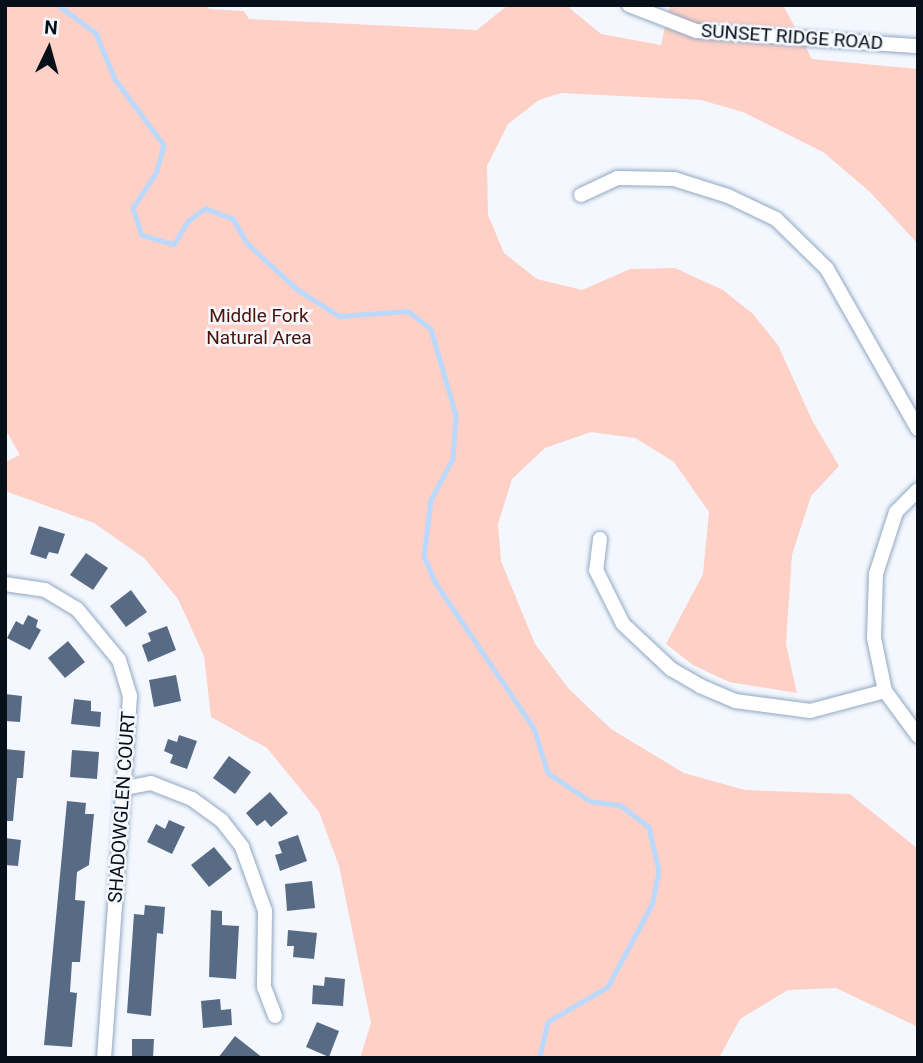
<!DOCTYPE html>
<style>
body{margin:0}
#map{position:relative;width:923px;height:1063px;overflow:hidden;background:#f4f8fe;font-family:Roboto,sans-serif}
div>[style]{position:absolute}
.green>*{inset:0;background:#fed0c6}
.stream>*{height:4.5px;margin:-2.25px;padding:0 2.25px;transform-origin:2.25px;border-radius:2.25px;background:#bbd8fd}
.building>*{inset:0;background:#586b85}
.roads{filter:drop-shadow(0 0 2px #91a7c2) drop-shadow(0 0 2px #91a7c2)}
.street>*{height:14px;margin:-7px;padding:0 7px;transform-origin:7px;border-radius:7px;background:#fff}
span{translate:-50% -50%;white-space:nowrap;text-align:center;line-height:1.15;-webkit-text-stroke:5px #f4f8fe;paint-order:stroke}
.street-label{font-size:19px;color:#070f18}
.park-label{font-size:19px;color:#4d1309}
.frame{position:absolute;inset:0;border:7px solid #070f18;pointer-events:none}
.north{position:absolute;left:14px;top:14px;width:70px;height:70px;-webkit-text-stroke:5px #f4f8fe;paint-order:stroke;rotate:5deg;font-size:19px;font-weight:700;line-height:28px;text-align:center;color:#070f18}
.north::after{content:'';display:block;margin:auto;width:24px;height:32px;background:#070f18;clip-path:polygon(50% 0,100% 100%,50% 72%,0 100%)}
</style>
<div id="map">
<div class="green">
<div style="clip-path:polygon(5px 5px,208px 5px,209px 9px,244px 11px,249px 19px,477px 30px,508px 5px,566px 5px,601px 34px,661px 45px,670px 5px,783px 5px,812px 59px,918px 69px,918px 244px,870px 192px,823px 152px,743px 112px,701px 100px,561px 93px,539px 100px,508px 124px,487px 166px,488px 215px,504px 253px,537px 279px,582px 290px,630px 269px,675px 268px,723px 290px,753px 314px,778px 345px,812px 420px,839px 466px,811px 496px,792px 555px,786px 644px,797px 693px,729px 682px,693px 665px,666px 644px,703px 574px,709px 512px,674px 462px,635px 438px,591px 432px,545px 448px,512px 479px,498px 524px,501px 561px,535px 644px,569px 689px,611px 729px,684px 773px,745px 790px,850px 794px,918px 849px,918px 1027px,836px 988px,788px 990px,740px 1019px,719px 1058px,360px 1058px,371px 1023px,339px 866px,319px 812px,267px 748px,211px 717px,204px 656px,178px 599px,144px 558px,94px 523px,5px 491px,5px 462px,20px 455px,5px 429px)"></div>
</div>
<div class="stream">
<div style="left:58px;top:5px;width:47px;rotate:36.4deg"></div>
<div style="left:96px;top:33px;width:50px;rotate:67.6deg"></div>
<div style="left:115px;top:79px;width:82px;rotate:53.4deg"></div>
<div style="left:164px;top:145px;width:28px;rotate:105deg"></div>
<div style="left:157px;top:172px;width:43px;rotate:123.7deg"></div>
<div style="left:133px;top:208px;width:28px;rotate:72deg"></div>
<div style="left:142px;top:235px;width:33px;rotate:16deg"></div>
<div style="left:174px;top:244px;width:27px;rotate:-59deg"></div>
<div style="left:188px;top:221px;width:21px;rotate:-37deg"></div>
<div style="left:205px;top:208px;width:30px;rotate:21deg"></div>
<div style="left:233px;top:219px;width:29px;rotate:59deg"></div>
<div style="left:248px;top:244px;width:68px;rotate:42.6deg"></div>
<div style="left:298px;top:290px;width:49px;rotate:32.4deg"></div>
<div style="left:339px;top:316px;width:69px;rotate:-4.1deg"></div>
<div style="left:408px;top:311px;width:29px;rotate:38deg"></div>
<div style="left:431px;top:329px;width:90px;rotate:73.8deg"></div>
<div style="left:456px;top:415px;width:44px;rotate:93.9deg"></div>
<div style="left:453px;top:459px;width:47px;rotate:118.2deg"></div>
<div style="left:431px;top:500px;width:56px;rotate:97.1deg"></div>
<div style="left:424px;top:556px;width:28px;rotate:67deg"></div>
<div style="left:435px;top:582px;width:176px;rotate:55.9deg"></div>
<div style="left:534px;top:728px;width:47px;rotate:72.7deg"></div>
<div style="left:548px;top:773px;width:50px;rotate:33.7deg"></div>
<div style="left:590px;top:801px;width:30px;rotate:8deg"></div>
<div style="left:620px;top:805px;width:36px;rotate:37deg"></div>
<div style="left:649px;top:827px;width:45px;rotate:77.2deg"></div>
<div style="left:659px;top:871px;width:33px;rotate:101deg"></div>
<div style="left:653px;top:903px;width:95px;rotate:118.2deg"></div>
<div style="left:608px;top:987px;width:69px;rotate:149.7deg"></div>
<div style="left:548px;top:1022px;width:37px;rotate:103deg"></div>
</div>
<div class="building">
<div style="clip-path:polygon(39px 526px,65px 534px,58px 554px,49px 552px,46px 559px,30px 554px)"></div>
<div style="clip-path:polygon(86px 553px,108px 568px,93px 590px,70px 575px)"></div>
<div style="clip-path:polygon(131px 590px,147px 612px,126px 627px,110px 606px)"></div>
<div style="clip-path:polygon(28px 615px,38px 620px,36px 627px,41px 630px,30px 650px,7px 638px,16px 621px,23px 625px)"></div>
<div style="clip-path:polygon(167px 626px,176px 650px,148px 662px,142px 645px,151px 641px,148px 633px)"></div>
<div style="clip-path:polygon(68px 641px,85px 662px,65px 678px,48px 658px)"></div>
<div style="clip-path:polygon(176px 675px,181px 701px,154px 707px,149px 680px)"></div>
<div style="clip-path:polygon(5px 694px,22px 696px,20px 722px,5px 721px)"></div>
<div style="clip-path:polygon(74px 699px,91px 701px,91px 711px,101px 712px,100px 727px,71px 724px)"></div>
<div style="clip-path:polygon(179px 735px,197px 741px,187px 769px,170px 763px,173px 755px,164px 751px,168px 739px,177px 742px)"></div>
<div style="clip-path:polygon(5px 749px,25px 751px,23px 778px,17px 778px,13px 821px,5px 821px)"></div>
<div style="clip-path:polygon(72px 750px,99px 752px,97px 779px,70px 777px)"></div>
<div style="clip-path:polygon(229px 756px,251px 772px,235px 794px,213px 778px)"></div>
<div style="clip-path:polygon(270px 792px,288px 813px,271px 827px,265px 820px,257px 826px,246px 813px)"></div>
<div style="clip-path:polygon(67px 801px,86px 803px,85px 814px,94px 814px,89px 865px,77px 872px,75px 900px,85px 901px,80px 962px,72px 962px,70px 992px,77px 993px,72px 1047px,44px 1045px)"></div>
<div style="clip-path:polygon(169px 820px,185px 827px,172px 854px,147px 842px,156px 824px,165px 829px)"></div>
<div style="clip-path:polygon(298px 835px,307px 861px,280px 871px,275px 855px,282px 853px,278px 842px)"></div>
<div style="clip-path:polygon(5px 838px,21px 840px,18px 866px,5px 865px)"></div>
<div style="clip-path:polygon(214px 847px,232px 869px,209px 887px,191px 865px)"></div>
<div style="clip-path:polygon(312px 881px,315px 908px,287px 911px,285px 884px)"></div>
<div style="clip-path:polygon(145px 905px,165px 907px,163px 934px,157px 933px,151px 1016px,127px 1013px,134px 914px,144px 915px)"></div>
<div style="clip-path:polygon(211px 910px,222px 911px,222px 925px,239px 926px,236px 979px,209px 977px)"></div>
<div style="clip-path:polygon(288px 930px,317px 933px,314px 959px,293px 957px,294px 946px,287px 946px)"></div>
<div style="clip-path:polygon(325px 977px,345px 979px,343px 1006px,312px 1004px,313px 985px,324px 986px)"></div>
<div style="clip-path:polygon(220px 999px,221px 1010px,231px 1009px,232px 1025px,203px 1028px,201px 1001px)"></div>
<div style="clip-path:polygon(317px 1022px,339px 1031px,329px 1057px,306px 1047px)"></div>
<div style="clip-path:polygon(235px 1036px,263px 1058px,218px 1058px)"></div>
<div style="clip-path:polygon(132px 1039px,154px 1039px,153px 1058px,132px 1058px)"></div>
</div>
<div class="roads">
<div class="street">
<div style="left:629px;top:5px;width:72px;rotate:21.2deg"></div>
<div style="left:696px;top:31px;width:223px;rotate:3.9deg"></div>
<div style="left:581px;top:195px;width:40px;rotate:-25deg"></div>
<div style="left:617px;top:178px;width:57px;rotate:1deg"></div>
<div style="left:674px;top:179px;width:57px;rotate:17.5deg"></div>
<div style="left:728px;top:196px;width:53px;rotate:25.6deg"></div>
<div style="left:776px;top:219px;width:71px;rotate:44.4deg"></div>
<div style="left:827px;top:269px;width:184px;rotate:60.4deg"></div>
<div style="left:918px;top:490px;width:31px;rotate:135deg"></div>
<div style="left:896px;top:512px;width:65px;rotate:107.9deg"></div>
<div style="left:876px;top:574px;width:64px;rotate:91.8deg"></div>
<div style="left:874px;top:638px;width:54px;rotate:78.3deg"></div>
<div style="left:885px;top:691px;width:56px;rotate:53.7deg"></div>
<div style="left:600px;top:539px;width:31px;rotate:97deg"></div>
<div style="left:596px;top:570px;width:60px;rotate:63.4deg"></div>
<div style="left:623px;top:624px;width:66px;rotate:43.2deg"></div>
<div style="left:671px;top:669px;width:34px;rotate:30deg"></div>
<div style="left:700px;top:686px;width:38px;rotate:23deg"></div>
<div style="left:735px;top:701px;width:76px;rotate:7.6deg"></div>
<div style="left:810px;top:711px;width:78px;rotate:-14.9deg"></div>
<div style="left:5px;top:584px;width:40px;rotate:8.5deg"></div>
<div style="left:45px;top:590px;width:37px;rotate:31deg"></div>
<div style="left:77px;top:609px;width:66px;rotate:50.5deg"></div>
<div style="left:119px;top:660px;width:38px;rotate:73deg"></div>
<div style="left:130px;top:696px;width:363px;rotate:94.1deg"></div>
<div style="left:125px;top:788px;width:26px;rotate:-11deg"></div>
<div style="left:151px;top:783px;width:44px;rotate:21.3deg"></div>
<div style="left:192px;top:799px;width:37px;rotate:36deg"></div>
<div style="left:222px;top:821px;width:33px;rotate:52deg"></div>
<div style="left:242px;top:847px;width:68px;rotate:70.2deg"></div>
<div style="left:265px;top:911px;width:76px;rotate:90.8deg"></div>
<div style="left:264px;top:987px;width:31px;rotate:69deg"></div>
</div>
</div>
<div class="street-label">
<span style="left:792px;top:37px;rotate:4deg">SUNSET RIDGE ROAD</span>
<span style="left:122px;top:807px;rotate:-86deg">SHADOWGLEN COURT</span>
</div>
<div class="park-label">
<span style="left:259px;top:327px">Middle Fork<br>Natural Area</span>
</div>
<div class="frame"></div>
<div class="north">N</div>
</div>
